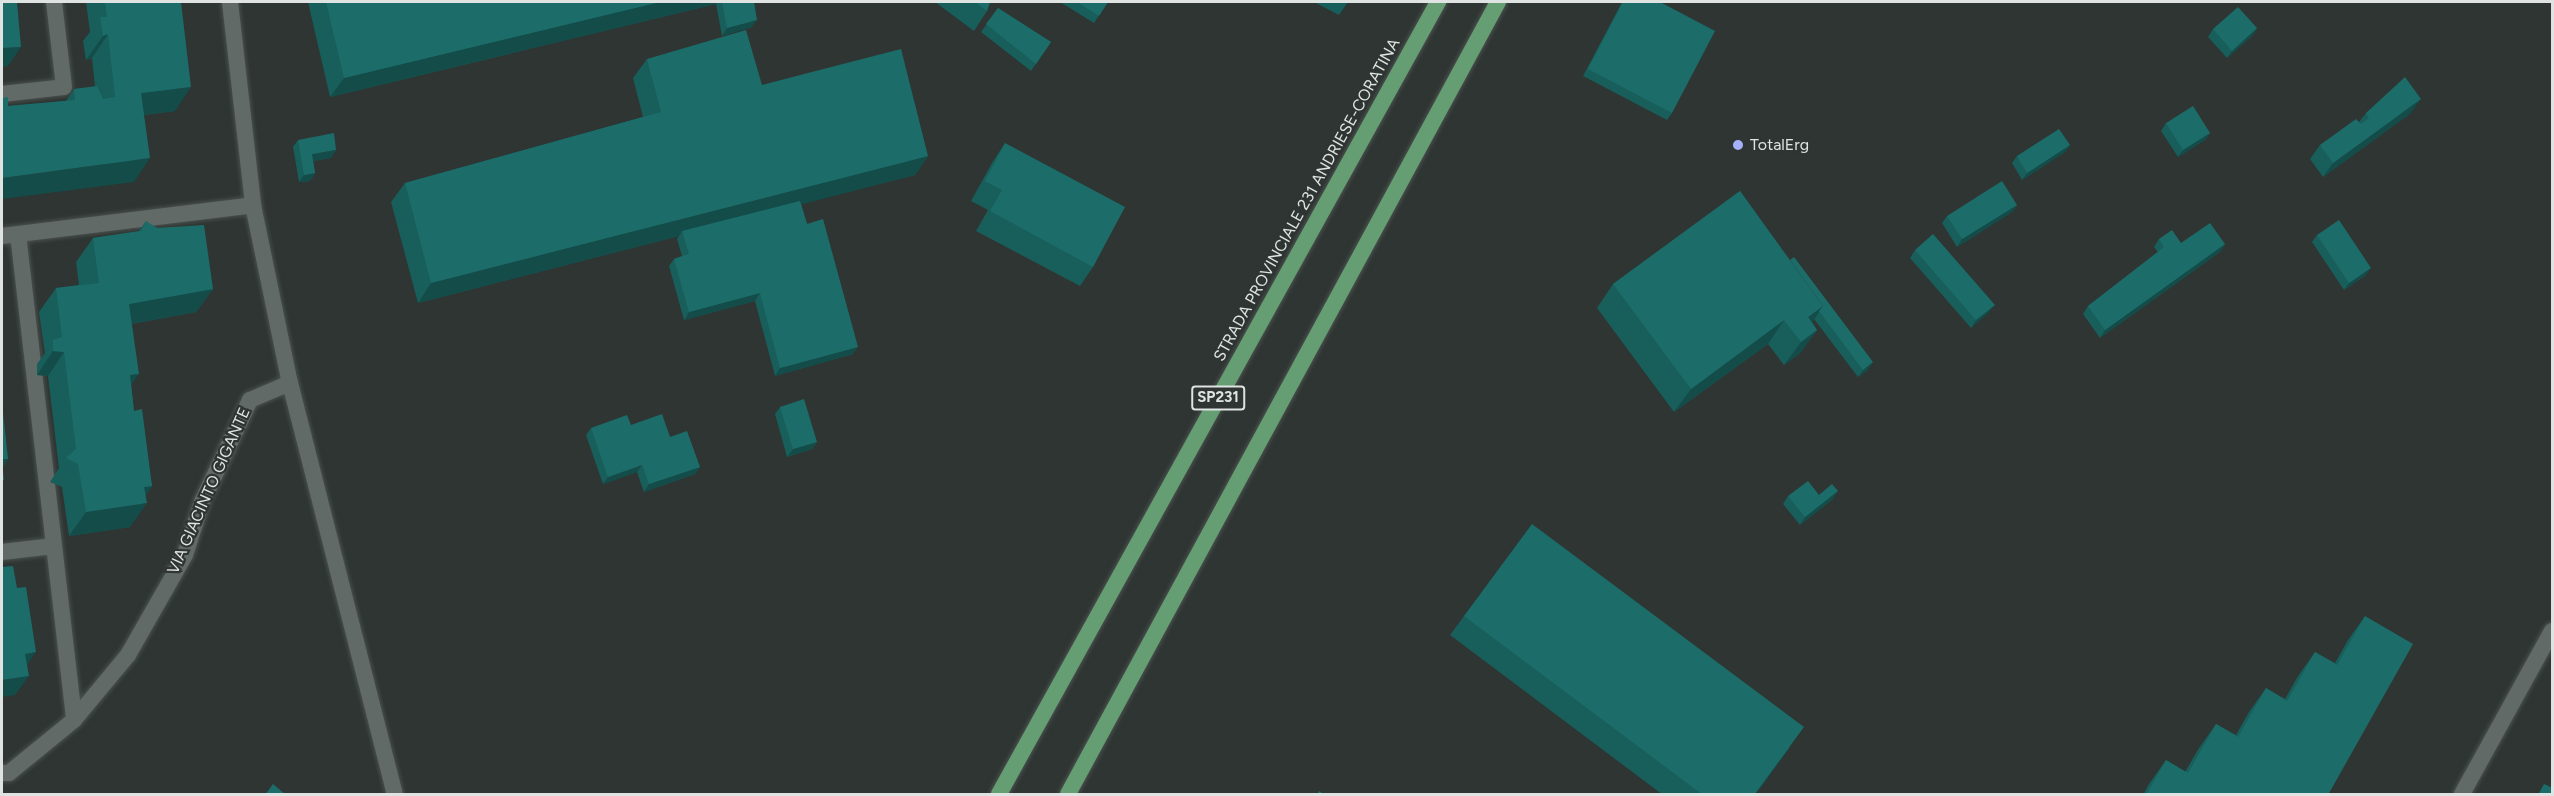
<!DOCTYPE html>
<style>
body{margin:0}
#map{position:relative;width:2554px;height:796px;overflow:hidden;background:#2e3532;font-family:Figtree,sans-serif}
div>[style]{position:absolute}
.roads{filter:drop-shadow(0 0 2px #4a504e) drop-shadow(0 0 2px #4a504e)}
.minor>*{height:16px;margin:-8px;padding:0 8px;transform-origin:8px;border-radius:8px;background:#626a67}
.tertiary>*{height:16px;margin:-8px;padding:0 8px;transform-origin:8px;border-radius:8px;background:#626a67}
.trunk>*{height:16px;margin:-8px;padding:0 8px;transform-origin:8px;border-radius:8px;background:#659e72}
.wall>*{inset:0;background:#185e5b}
.shaded-wall>*{inset:0;background:#144c4a}
.building>*{inset:0;background:#1c6d6a}
.dots>*{width:16px;height:16px;translate:-50% -50%;box-sizing:border-box;border:3px solid #2e3532;border-radius:50%}
span{translate:-50% -50%;white-space:nowrap;text-align:center;line-height:1.15;-webkit-text-stroke:4.5px #2e3532;paint-order:stroke}
.shield-label span{padding:2px 4px;background:#2e3532;border:2px solid;border-radius:4px;-webkit-text-stroke-width:0}
.shield-label{font-size:15px;color:#dfe4e2;font-weight:700}
.poi-label{font-size:16px;color:#dfe4e2}
.left{translate:0 -50%;text-align:left}
.street-label{font-size:16px;color:#dfe4e2}
.frame{position:absolute;inset:0;border:3px solid #dfe4e2;pointer-events:none}
</style>
<div id="map">
<div class="roads">
<div class="minor">
<div style="left:2px;top:94px;width:62px;rotate:-6.4deg"></div>
<div style="left:64px;top:87px;width:86px;rotate:-96.7deg"></div>
<div style="left:18px;top:234px;width:489px;rotate:83.4deg"></div>
<div style="left:2px;top:236px;width:253px;rotate:-7deg"></div>
<div style="left:2px;top:552px;width:52px;rotate:-6.6deg"></div>
<div style="left:2px;top:773px;width:7px"></div>
<div style="left:9px;top:773px;width:84px;rotate:-39.2deg"></div>
<div style="left:74px;top:720px;width:85px;rotate:-50.3deg"></div>
<div style="left:128px;top:655px;width:115px;rotate:-60.3deg"></div>
<div style="left:185px;top:555px;width:56px;rotate:-72.2deg"></div>
<div style="left:202px;top:502px;width:113px;rotate:-64.8deg"></div>
<div style="left:250px;top:400px;width:43px;rotate:-23deg"></div>
<div style="left:2462px;top:794px;width:186px;rotate:-61.1deg"></div>
</div>
<div class="tertiary">
<div style="left:230px;top:2px;width:204px;rotate:83.5deg"></div>
<div style="left:253px;top:205px;width:182px;rotate:78.3deg"></div>
<div style="left:290px;top:383px;width:424px;rotate:75.7deg"></div>
</div>
<div class="trunk">
<div style="left:999px;top:794px;width:906px;rotate:-61deg"></div>
<div style="left:1068px;top:794px;width:901px;rotate:-61.5deg"></div>
</div>
</div>
<div class="wall">
<div style="clip-path:polygon(86px 2px,181px 2px,175px 111px,144px 115px,134px 182px,8px 106px,66px 101px,74px 89px,95px 87px,92px 58px,86px 60px,83px 41px,90px 32px)"></div>
<div style="clip-path:polygon(308px 2px,754px 2px,752px 27px,722px 36px,716px 4px,330px 97px)"></div>
<div style="clip-path:polygon(935px 2px,990px 2px,987px 11px,974px 31px)"></div>
<div style="clip-path:polygon(1060px 2px,1108px 2px,1094px 23px)"></div>
<div style="clip-path:polygon(1314px 2px,1348px 2px,1339px 15px)"></div>
<div style="clip-path:polygon(1622px 2px,1660px 2px,1672px 113px,1667px 120px,1583px 76px)"></div>
<div style="clip-path:polygon(998px 8px,1051px 42px,1031px 71px,981px 32px)"></div>
<div style="clip-path:polygon(2257px 28px,2252px 36px,2227px 58px,2208px 37px,2213px 29px)"></div>
<div style="clip-path:polygon(647px 59px,762px 85px,928px 156px,915px 175px,801px 204px,807px 224px,853px 354px,775px 376px,755px 301px,684px 320px,669px 266px,674px 259px,682px 256px,677px 239px,679px 236px,418px 303px,391px 202px,405px 183px,643px 117px,633px 78px)"></div>
<div style="clip-path:polygon(2366px 113px,2411px 113px,2323px 177px,2310px 159px,2320px 145px,2359px 122px)"></div>
<div style="clip-path:polygon(2166px 123px,2210px 133px,2205px 140px,2178px 157px,2161px 131px)"></div>
<div style="clip-path:polygon(298px 140px,331px 158px,313px 161px,315px 173px,310px 181px,299px 182px,293px 147px)"></div>
<div style="clip-path:polygon(1005px 143px,1093px 267px,1080px 286px,976px 231px,988px 210px,971px 201px,992px 163px)"></div>
<div style="clip-path:polygon(2070px 145px,2065px 152px,2022px 180px,2012px 163px,2017px 156px)"></div>
<div style="clip-path:polygon(1740px 191px,1868px 370px,1858px 377px,1814px 319px,1812px 322px,1817px 330px,1800px 353px,1784px 365px,1768px 344px,1674px 412px,1597px 308px,1613px 284px)"></div>
<div style="clip-path:polygon(2017px 205px,2012px 212px,1957px 247px,1942px 223px,1947px 216px)"></div>
<div style="clip-path:polygon(146px 221px,213px 289px,196px 312px,131px 324px,131px 384px,134px 411px,152px 486px,145px 496px,130px 527px,69px 536px,62px 487px,50px 482px,59px 468px,48px 376px,37px 375px,37px 364px,45px 353px,39px 312px,56px 288px,79px 285px,76px 262px,93px 238px,139px 231px)"></div>
<div style="clip-path:polygon(2317px 235px,2366px 275px,2344px 290px,2312px 242px)"></div>
<div style="clip-path:polygon(2159px 239px,2181px 243px,2225px 244px,2220px 252px,2100px 338px,2083px 314px,2088px 306px,2158px 252px,2154px 247px)"></div>
<div style="clip-path:polygon(1915px 250px,1989px 312px,1971px 328px,1910px 258px)"></div>
<div style="clip-path:polygon(780px 407px,817px 442px,812px 449px,787px 457px,775px 414px)"></div>
<div style="clip-path:polygon(631px 425px,670px 437px,700px 467px,695px 474px,644px 492px,637px 472px,603px 484px,586px 435px,591px 428px)"></div>
<div style="clip-path:polygon(1819px 495px,1833px 499px,1800px 525px,1783px 504px,1788px 496px)"></div>
<div style="clip-path:polygon(1464px 616px,1790px 747px,1755px 795px,1663px 795px,1450px 635px)"></div>
<div style="clip-path:polygon(2365px 616px,2328px 795px,2143px 795px,2149px 784px,2166px 760px,2185px 772px,2199px 748px,2216px 724px,2236px 735px,2249px 712px,2266px 688px,2285px 699px,2298px 676px,2315px 652px,2335px 663px,2348px 640px)"></div>
</div>
<div class="shaded-wall">
<div style="clip-path:polygon(660px 2px,718px 2px,716px 4px,330px 97px,344px 78px)"></div>
<div style="clip-path:polygon(757px 20px,752px 27px,722px 36px,727px 28px)"></div>
<div style="clip-path:polygon(2257px 28px,2252px 36px,2227px 58px,2232px 51px)"></div>
<div style="clip-path:polygon(108px 34px,92px 58px,86px 60px,103px 36px)"></div>
<div style="clip-path:polygon(21px 47px,8px 66px,2px 67px,2px 48px)"></div>
<div style="clip-path:polygon(191px 87px,175px 111px,125px 117px,141px 93px)"></div>
<div style="clip-path:polygon(2421px 99px,2411px 113px,2323px 177px,2333px 163px)"></div>
<div style="clip-path:polygon(2210px 133px,2205px 140px,2178px 157px,2183px 150px)"></div>
<div style="clip-path:polygon(2070px 145px,2065px 152px,2022px 180px,2027px 173px)"></div>
<div style="clip-path:polygon(336px 150px,331px 158px,307px 162px,312px 154px)"></div>
<div style="clip-path:polygon(928px 156px,915px 175px,683px 235px,682px 231px,679px 236px,418px 303px,431px 283px)"></div>
<div style="clip-path:polygon(150px 158px,134px 182px,2px 199px,2px 178px)"></div>
<div style="clip-path:polygon(315px 173px,310px 181px,299px 182px,304px 175px)"></div>
<div style="clip-path:polygon(2017px 205px,2012px 212px,1957px 247px,1962px 239px)"></div>
<div style="clip-path:polygon(2225px 244px,2220px 252px,2100px 338px,2105px 330px)"></div>
<div style="clip-path:polygon(2371px 268px,2366px 275px,2344px 290px,2349px 283px)"></div>
<div style="clip-path:polygon(213px 289px,196px 312px,112px 327px,129px 304px)"></div>
<div style="clip-path:polygon(760px 293px,755px 301px,684px 320px,689px 312px)"></div>
<div style="clip-path:polygon(1995px 305px,1989px 312px,1971px 328px,1976px 320px)"></div>
<div style="clip-path:polygon(1823px 306px,1807px 330px,1808px 317px)"></div>
<div style="clip-path:polygon(1784px 320px,1768px 344px,1674px 412px,1691px 389px)"></div>
<div style="clip-path:polygon(1817px 330px,1800px 353px,1784px 365px,1801px 342px)"></div>
<div style="clip-path:polygon(858px 347px,853px 354px,775px 376px,780px 368px)"></div>
<div style="clip-path:polygon(53px 351px,64px 352px,48px 376px,37px 375px)"></div>
<div style="clip-path:polygon(1873px 362px,1868px 370px,1858px 377px,1863px 370px)"></div>
<div style="clip-path:polygon(139px 374px,122px 398px,130px 375px)"></div>
<div style="clip-path:polygon(817px 442px,812px 449px,787px 457px,793px 449px)"></div>
<div style="clip-path:polygon(2px 459px,8px 459px,2px 469px)"></div>
<div style="clip-path:polygon(642px 465px,637px 472px,603px 484px,608px 477px)"></div>
<div style="clip-path:polygon(700px 467px,695px 474px,644px 492px,649px 484px)"></div>
<div style="clip-path:polygon(152px 486px,139px 505px,147px 503px,130px 527px,69px 536px,86px 512px,144px 487px)"></div>
<div style="clip-path:polygon(1838px 491px,1833px 499px,1800px 525px,1805px 517px)"></div>
<div style="clip-path:polygon(36px 652px,22px 672px,25px 654px)"></div>
<div style="clip-path:polygon(29px 676px,15px 695px,2px 697px,2px 680px)"></div>
<div style="clip-path:polygon(1804px 727px,1755px 795px,1754px 795px)"></div>
</div>
<div class="building">
<div style="clip-path:polygon(2px 2px,17px 2px,21px 47px,2px 48px)"></div>
<div style="clip-path:polygon(105px 2px,181px 2px,191px 87px,141px 93px,150px 158px,2px 178px,2px 98px,8px 97px,8px 106px,75px 100px,74px 89px,97px 86px,103px 99px,115px 97px,108px 34px,103px 36px,100px 17px,107px 17px)"></div>
<div style="clip-path:polygon(326px 2px,660px 2px,344px 78px)"></div>
<div style="clip-path:polygon(722px 2px,754px 2px,757px 20px,727px 28px)"></div>
<div style="clip-path:polygon(975px 2px,990px 2px,987px 11px)"></div>
<div style="clip-path:polygon(1077px 2px,1108px 2px,1099px 16px)"></div>
<div style="clip-path:polygon(1623px 2px,1660px 2px,1715px 31px,1672px 113px,1588px 69px)"></div>
<div style="clip-path:polygon(2238px 7px,2257px 28px,2232px 51px,2213px 29px)"></div>
<div style="clip-path:polygon(998px 8px,1051px 42px,1036px 64px,986px 24px)"></div>
<div style="clip-path:polygon(746px 30px,762px 85px,901px 49px,928px 156px,431px 283px,405px 183px,661px 112px,647px 59px)"></div>
<div style="clip-path:polygon(2405px 77px,2421px 99px,2333px 163px,2320px 145px,2356px 119px,2361px 124px,2369px 118px,2366px 113px)"></div>
<div style="clip-path:polygon(2193px 106px,2210px 133px,2183px 150px,2166px 123px)"></div>
<div style="clip-path:polygon(2059px 129px,2070px 145px,2027px 173px,2017px 156px)"></div>
<div style="clip-path:polygon(334px 133px,336px 150px,312px 154px,315px 173px,304px 175px,298px 140px)"></div>
<div style="clip-path:polygon(1005px 143px,1125px 207px,1093px 267px,990px 211px,1002px 190px,985px 181px)"></div>
<div style="clip-path:polygon(2002px 181px,2017px 205px,1962px 239px,1947px 216px)"></div>
<div style="clip-path:polygon(1740px 191px,1823px 306px,1808px 317px,1817px 330px,1801px 342px,1784px 320px,1691px 389px,1613px 284px)"></div>
<div style="clip-path:polygon(800px 201px,807px 224px,823px 219px,858px 347px,780px 368px,760px 293px,689px 312px,674px 259px,689px 254px,682px 231px)"></div>
<div style="clip-path:polygon(2339px 220px,2371px 268px,2349px 283px,2317px 235px)"></div>
<div style="clip-path:polygon(146px 221px,157px 228px,204px 225px,213px 289px,129px 304px,139px 374px,130px 375px,134px 411px,142px 409px,152px 486px,144px 487px,147px 503px,86px 512px,78px 464px,66px 458px,76px 449px,64px 352px,53px 351px,53px 340px,62px 337px,56px 288px,99px 283px,93px 238px,141px 231px)"></div>
<div style="clip-path:polygon(2210px 223px,2225px 244px,2105px 330px,2088px 306px,2164px 247px,2159px 239px,2172px 230px,2181px 243px)"></div>
<div style="clip-path:polygon(1933px 234px,1995px 305px,1976px 320px,1915px 250px)"></div>
<div style="clip-path:polygon(1794px 257px,1873px 362px,1863px 370px,1819px 311px,1823px 306px,1790px 260px)"></div>
<div style="clip-path:polygon(804px 399px,817px 442px,793px 449px,780px 407px)"></div>
<div style="clip-path:polygon(2px 403px,8px 459px,2px 459px)"></div>
<div style="clip-path:polygon(662px 414px,670px 437px,687px 431px,700px 467px,649px 484px,642px 465px,608px 477px,591px 428px,627px 415px,631px 425px)"></div>
<div style="clip-path:polygon(2px 462px,4px 480px,2px 480px)"></div>
<div style="clip-path:polygon(1808px 481px,1819px 495px,1832px 484px,1838px 491px,1805px 517px,1788px 496px)"></div>
<div style="clip-path:polygon(1532px 524px,1804px 727px,1754px 795px,1703px 795px,1464px 616px)"></div>
<div style="clip-path:polygon(13px 566px,17px 588px,26px 587px,36px 652px,25px 654px,29px 676px,2px 680px,2px 567px)"></div>
<div style="clip-path:polygon(2365px 616px,2413px 644px,2328px 795px,2146px 795px,2166px 760px,2188px 773px,2216px 724px,2238px 737px,2266px 688px,2287px 701px,2315px 652px,2337px 665px)"></div>
<div style="clip-path:polygon(273px 784px,286px 795px,265px 795px)"></div>
<div style="clip-path:polygon(2544px 784px,2553px 788px,2553px 795px,2538px 795px)"></div>
<div style="clip-path:polygon(1319px 791px,1325px 795px,1317px 795px)"></div>
</div>
<div class="dots">
<div style="left:1738px;top:145px;background:#a5b1fc"></div>
</div>
<div class="shield-label">
<span style="left:1218px;top:398px">SP231</span>
</div>
<div class="poi-label">
<span class="left" style="left:1750px;top:145px">TotalErg</span>
</div>
<div class="street-label">
<span style="left:1307px;top:200px;rotate:-61deg">STRADA PROVINCIALE 231 ANDRIESE-CORATINA</span>
<span style="left:209px;top:491px;rotate:-66deg">VIA GIACINTO GIGANTE</span>
</div>
<div class="frame"></div>
</div>
